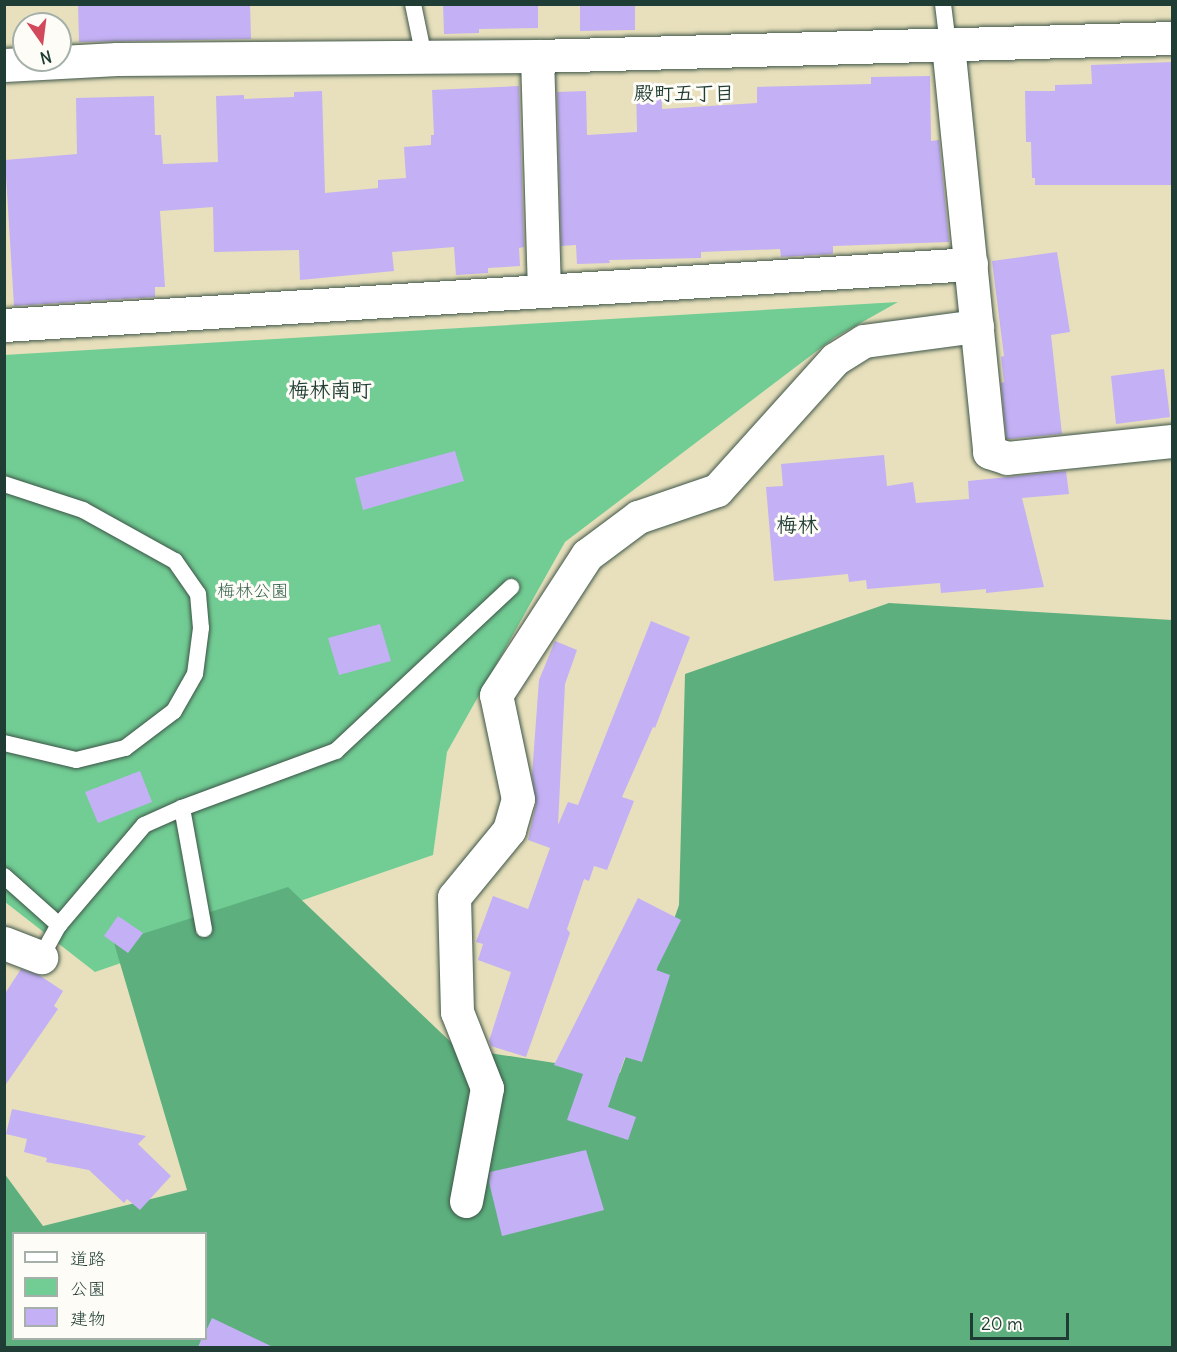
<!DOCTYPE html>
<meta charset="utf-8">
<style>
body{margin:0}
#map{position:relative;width:1177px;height:1352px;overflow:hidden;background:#e8e0bc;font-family:Delius,"Klee One",sans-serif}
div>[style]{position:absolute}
.green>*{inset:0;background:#72cd94}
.forest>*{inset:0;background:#5db07e}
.building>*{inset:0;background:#c4b0f5}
.roads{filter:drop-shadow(0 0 2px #3d5548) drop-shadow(0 0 2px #3d5548)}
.lane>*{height:16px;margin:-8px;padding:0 8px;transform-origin:8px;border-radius:8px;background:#fff}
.street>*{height:33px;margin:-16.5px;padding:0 16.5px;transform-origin:16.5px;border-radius:16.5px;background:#fff}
span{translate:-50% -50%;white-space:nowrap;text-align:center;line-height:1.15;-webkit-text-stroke:6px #fdfcf7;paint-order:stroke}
.park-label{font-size:18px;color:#34614c}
.neighbourhood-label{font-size:20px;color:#1f3d34;font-weight:700}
.quarter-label{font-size:21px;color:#1f3d34;font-weight:700}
.frame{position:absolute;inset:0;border:6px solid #1f3d34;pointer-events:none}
.legend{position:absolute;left:12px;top:1232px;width:195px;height:108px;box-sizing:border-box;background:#fdfcf7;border:2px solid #a4b0a9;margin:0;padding:8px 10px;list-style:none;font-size:18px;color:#1f3d34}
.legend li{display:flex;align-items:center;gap:12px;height:30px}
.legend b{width:30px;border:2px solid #a4b0a9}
.north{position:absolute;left:12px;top:12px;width:60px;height:60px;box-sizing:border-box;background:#fdfcf7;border:2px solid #a4b0a9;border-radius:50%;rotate:166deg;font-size:16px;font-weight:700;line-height:24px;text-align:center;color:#1f3d34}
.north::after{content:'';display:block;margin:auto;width:21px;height:27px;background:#d1495b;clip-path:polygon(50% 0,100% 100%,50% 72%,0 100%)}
.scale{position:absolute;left:970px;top:1313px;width:99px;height:27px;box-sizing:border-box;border:3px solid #1f3d34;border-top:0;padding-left:8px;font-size:18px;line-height:21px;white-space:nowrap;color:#1f3d34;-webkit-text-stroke:4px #fdfcf7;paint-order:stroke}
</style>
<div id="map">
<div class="green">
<div style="clip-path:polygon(898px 302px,834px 338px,565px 542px,447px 752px,433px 855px,95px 972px,5px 902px,4px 355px)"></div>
</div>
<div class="forest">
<div style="clip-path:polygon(evenodd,889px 603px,1172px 620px,1172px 1347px,5px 1347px,4px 1173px,43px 1226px,187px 1190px,114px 943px,288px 887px,457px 1048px,620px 1073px,679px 905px,685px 674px,889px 603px,14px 1234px,206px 1234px,206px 1338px,14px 1338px,14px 1234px)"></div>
</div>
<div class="building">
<div style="clip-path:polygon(78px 4px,250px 4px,251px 39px,79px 42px)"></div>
<div style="clip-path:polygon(443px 4px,538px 4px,538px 28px,479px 29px,479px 33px,444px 34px)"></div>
<div style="clip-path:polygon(580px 4px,635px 4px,635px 30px,580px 31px)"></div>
<div style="clip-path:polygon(1173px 62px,1173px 185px,1035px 185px,1035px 178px,1032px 178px,1031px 142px,1026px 142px,1025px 91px,1055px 91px,1055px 85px,1092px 84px,1091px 65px)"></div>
<div style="clip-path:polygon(930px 76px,931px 141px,939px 140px,949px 242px,833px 246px,833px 254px,781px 257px,780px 249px,701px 252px,701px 258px,609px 260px,610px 263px,577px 264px,576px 245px,561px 246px,557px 92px,586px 91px,587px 135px,637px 132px,636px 84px,661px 83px,662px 109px,757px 103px,757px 87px,871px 84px,871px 77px)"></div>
<div style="clip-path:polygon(519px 86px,524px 247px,519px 248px,520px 266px,488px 268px,488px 273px,456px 275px,454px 247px,392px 252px,394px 271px,300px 280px,299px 250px,214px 252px,213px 207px,160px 211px,165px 287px,155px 287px,155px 297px,14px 306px,5px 160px,77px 154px,76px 98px,154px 96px,155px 135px,161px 135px,163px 164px,218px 162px,216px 96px,244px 95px,244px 99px,294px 97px,294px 92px,322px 91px,325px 193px,378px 188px,378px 180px,406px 178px,404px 147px,431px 145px,431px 135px,434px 135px,432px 90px)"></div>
<div style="clip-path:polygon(1057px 252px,1070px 332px,1051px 335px,1062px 434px,1009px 439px,1006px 438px,1001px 383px,1004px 382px,1001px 357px,1004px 356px,992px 261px)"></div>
<div style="clip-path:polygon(1164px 369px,1170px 417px,1116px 424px,1111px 376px)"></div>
<div style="clip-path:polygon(455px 451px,464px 481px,363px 510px,355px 478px)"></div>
<div style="clip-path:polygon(884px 455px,887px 486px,913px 482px,916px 503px,969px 499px,968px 481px,1066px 471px,1069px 494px,1022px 498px,1044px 587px,986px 593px,986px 589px,941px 593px,940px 583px,867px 589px,866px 580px,849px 582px,848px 574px,774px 581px,766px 487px,783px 486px,781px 464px)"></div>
<div style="clip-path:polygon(651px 621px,690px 637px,655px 728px,653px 727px,622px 797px,634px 801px,607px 870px,594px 866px,589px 881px,584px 879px,567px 929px,570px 933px,526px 1057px,491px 1046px,489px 1041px,511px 972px,478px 960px,483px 944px,476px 942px,493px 896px,528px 909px,550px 848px,528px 840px,536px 804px,532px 775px,539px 680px,555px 641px,577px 650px,565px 684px,558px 825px,568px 802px,578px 805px)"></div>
<div style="clip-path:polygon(380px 624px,391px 661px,339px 675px,328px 638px)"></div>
<div style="clip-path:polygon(140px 771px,152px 802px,98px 823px,85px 792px)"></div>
<div style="clip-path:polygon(638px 898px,681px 920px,656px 970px,670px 975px,642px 1062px,625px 1057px,608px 1107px,636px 1117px,628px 1140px,567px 1120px,583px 1074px,554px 1065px)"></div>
<div style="clip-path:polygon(118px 916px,143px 933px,128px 953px,104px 936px)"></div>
<div style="clip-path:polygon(21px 969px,39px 975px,63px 991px,54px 1006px,58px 1009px,4px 1087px,4px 995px)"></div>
<div style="clip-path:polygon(12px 1109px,146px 1136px,138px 1144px,171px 1176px,140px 1210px,127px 1199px,124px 1203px,89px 1170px,46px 1162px,47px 1158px,24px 1152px,27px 1139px,6px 1134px)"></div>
<div style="clip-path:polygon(586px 1150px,604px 1210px,502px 1236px,489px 1182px,490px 1172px)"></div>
<div style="clip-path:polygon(212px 1318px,273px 1347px,198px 1347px,202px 1338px,206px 1338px,206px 1331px)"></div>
</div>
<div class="roads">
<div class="lane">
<div style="left:413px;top:4px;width:54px;rotate:78.3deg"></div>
<div style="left:943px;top:4px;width:41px;rotate:83deg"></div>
<div style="left:4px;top:484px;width:83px;rotate:18.2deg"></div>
<div style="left:83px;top:510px;width:105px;rotate:29deg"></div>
<div style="left:175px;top:561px;width:40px;rotate:55.1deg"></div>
<div style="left:198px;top:594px;width:34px;rotate:85deg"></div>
<div style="left:201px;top:628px;width:46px;rotate:97.4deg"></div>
<div style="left:195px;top:674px;width:43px;rotate:119.6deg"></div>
<div style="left:174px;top:711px;width:61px;rotate:142.9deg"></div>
<div style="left:125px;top:748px;width:50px;rotate:166.2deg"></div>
<div style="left:76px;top:760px;width:74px;rotate:-166.7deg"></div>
<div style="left:182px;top:808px;width:123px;rotate:79.7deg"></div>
<div style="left:4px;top:876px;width:74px;rotate:41.7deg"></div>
<div style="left:59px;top:925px;width:131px;rotate:-49.6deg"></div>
<div style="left:144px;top:825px;width:42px;rotate:-24.1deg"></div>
<div style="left:182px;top:808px;width:164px;rotate:-20.3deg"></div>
<div style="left:336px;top:751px;width:240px;rotate:-43.1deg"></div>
<div style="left:41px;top:957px;width:37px;rotate:-61deg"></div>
</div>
<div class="street">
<div style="left:948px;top:45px;width:409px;rotate:84.2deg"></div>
<div style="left:989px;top:452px;width:19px;rotate:18deg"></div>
<div style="left:1007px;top:458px;width:166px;rotate:-5.9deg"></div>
<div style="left:537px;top:56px;width:233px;rotate:88.3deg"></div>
<div style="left:4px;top:65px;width:113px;rotate:-3deg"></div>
<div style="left:117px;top:59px;width:420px;rotate:-0.4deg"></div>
<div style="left:537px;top:56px;width:635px;rotate:-1.62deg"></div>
<div style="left:4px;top:325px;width:969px;rotate:-3.61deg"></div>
<div style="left:4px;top:943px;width:40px;rotate:21deg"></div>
<div style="left:466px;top:1201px;width:115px;rotate:-79.5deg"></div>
<div style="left:487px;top:1088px;width:82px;rotate:-111.5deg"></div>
<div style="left:457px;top:1012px;width:115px;rotate:-91.5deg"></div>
<div style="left:454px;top:897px;width:87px;rotate:-50.6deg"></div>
<div style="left:509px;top:830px;width:32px;rotate:-74deg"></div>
<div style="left:518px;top:799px;width:106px;rotate:-101.9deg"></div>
<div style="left:496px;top:695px;width:167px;rotate:-57deg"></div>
<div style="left:587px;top:555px;width:64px;rotate:-36.7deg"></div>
<div style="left:638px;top:517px;width:83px;rotate:-18.9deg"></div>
<div style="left:717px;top:490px;width:176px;rotate:-48deg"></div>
<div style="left:835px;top:359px;width:34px;rotate:-32deg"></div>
<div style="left:864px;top:341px;width:114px;rotate:-7.6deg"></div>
</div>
</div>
<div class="park-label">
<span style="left:253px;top:591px">梅林公園</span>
</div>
<div class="neighbourhood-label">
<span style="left:684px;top:92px">殿町五丁目</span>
</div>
<div class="quarter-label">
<span style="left:330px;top:390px">梅林南町</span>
<span style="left:797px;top:525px">梅林</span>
</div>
<div class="frame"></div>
<ul class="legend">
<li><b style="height:8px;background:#fff"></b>道路</li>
<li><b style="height:16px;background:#72cd94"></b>公園</li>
<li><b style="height:16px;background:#c4b0f5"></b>建物</li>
</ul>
<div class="north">N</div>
<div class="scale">20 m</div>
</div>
